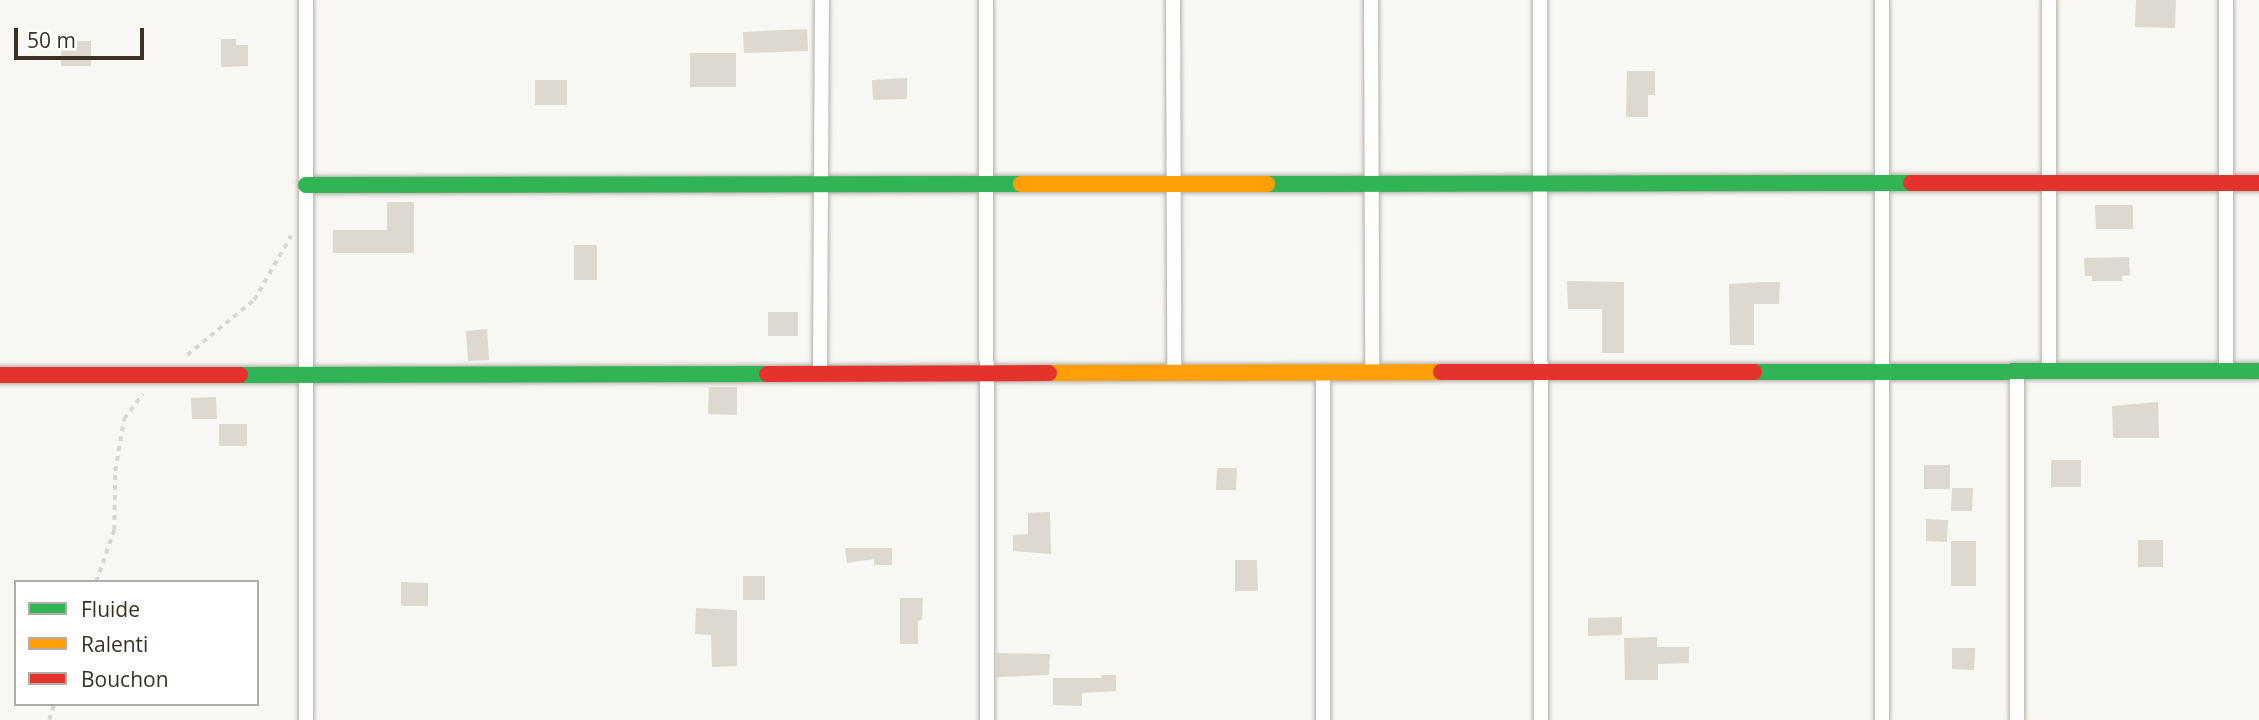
<!DOCTYPE html>
<style>
body{margin:0}
#map{position:relative;width:2259px;height:720px;overflow:hidden;background:#f9f7f4;font-family:"Open Sans",sans-serif}
div>[style]{position:absolute}
.building>*{inset:0;background:#ddd8d0}
.path>*{height:3.5px;margin-top:-1.75px;transform-origin:0;background:repeating-linear-gradient(90deg,#d8d6d4 0 5px,transparent 0 10px)}
.roads{filter:drop-shadow(0 0 2px #b3aea8) drop-shadow(0 0 2px #b3aea8)}
.street>*{height:14px;margin:-7px;padding:0 7px;transform-origin:7px;border-radius:7px;background:#fefefd}
.fast>*{height:16px;margin:-8px;padding:0 8px;transform-origin:8px;border-radius:8px;background:#30b455}
.slow>*{height:16px;margin:-8px;padding:0 8px;transform-origin:8px;border-radius:8px;background:#ff9f0a}
.jam>*{height:16px;margin:-8px;padding:0 8px;transform-origin:8px;border-radius:8px;background:#e5322d}
span{translate:-50% -50%;white-space:nowrap;text-align:center;line-height:1.15;-webkit-text-stroke:5px #fff;paint-order:stroke}
.legend{position:absolute;left:14px;top:580px;width:245px;height:126px;box-sizing:border-box;background:#fff;border:2px solid #b0ada8;margin:0;padding:9px 12px;list-style:none;font-size:21px;color:#3a3125}
.legend li{display:flex;align-items:center;gap:14px;height:35px}
.legend b{width:35px;border:2px solid #b0ada8}
.scale{position:absolute;left:14px;top:28px;width:130px;height:32px;box-sizing:border-box;border:4px solid #3a3125;border-top:0;padding-left:9px;font-size:21px;line-height:24px;white-space:nowrap;color:#3a3125;-webkit-text-stroke:5px #fff;paint-order:stroke}
</style>
<div id="map">
<div class="building">
<div style="clip-path:polygon(2136px 0,2176px 0,2175px 28px,2135px 27px)"></div>
<div style="clip-path:polygon(807px 29px,808px 51px,744px 53px,743px 32px)"></div>
<div style="clip-path:polygon(221px 39px,236px 39px,236px 45px,248px 45px,248px 66px,221px 67px)"></div>
<div style="clip-path:polygon(61px 41px,91px 41px,91px 66px,61px 66px)"></div>
<div style="clip-path:polygon(690px 53px,736px 53px,736px 87px,690px 87px)"></div>
<div style="clip-path:polygon(1627px 71px,1655px 71px,1655px 95px,1648px 95px,1648px 117px,1626px 117px)"></div>
<div style="clip-path:polygon(907px 78px,907px 99px,873px 100px,872px 80px)"></div>
<div style="clip-path:polygon(535px 80px,567px 80px,567px 105px,535px 105px)"></div>
<div style="clip-path:polygon(387px 202px,414px 202px,414px 253px,333px 253px,333px 230px,387px 230px)"></div>
<div style="clip-path:polygon(2095px 205px,2133px 205px,2133px 229px,2096px 229px)"></div>
<div style="clip-path:polygon(574px 245px,597px 245px,597px 280px,574px 280px)"></div>
<div style="clip-path:polygon(2129px 257px,2130px 275px,2122px 276px,2122px 281px,2092px 281px,2092px 276px,2085px 276px,2084px 258px)"></div>
<div style="clip-path:polygon(1567px 281px,1624px 282px,1624px 353px,1602px 353px,1602px 309px,1568px 309px)"></div>
<div style="clip-path:polygon(1765px 282px,1780px 282px,1779px 304px,1754px 304px,1754px 345px,1730px 345px,1729px 284px)"></div>
<div style="clip-path:polygon(768px 312px,798px 312px,798px 336px,768px 336px)"></div>
<div style="clip-path:polygon(487px 329px,489px 360px,468px 361px,466px 331px)"></div>
<div style="clip-path:polygon(709px 387px,737px 387px,737px 415px,708px 414px)"></div>
<div style="clip-path:polygon(216px 397px,217px 419px,192px 419px,191px 398px)"></div>
<div style="clip-path:polygon(2158px 402px,2159px 438px,2113px 438px,2112px 406px)"></div>
<div style="clip-path:polygon(219px 424px,247px 424px,247px 446px,219px 446px)"></div>
<div style="clip-path:polygon(2051px 460px,2081px 460px,2081px 487px,2051px 487px)"></div>
<div style="clip-path:polygon(1924px 465px,1950px 465px,1950px 489px,1924px 489px)"></div>
<div style="clip-path:polygon(1217px 468px,1237px 468px,1236px 490px,1216px 490px)"></div>
<div style="clip-path:polygon(1952px 488px,1973px 488px,1972px 511px,1951px 511px)"></div>
<div style="clip-path:polygon(1050px 512px,1051px 554px,1013px 551px,1013px 535px,1028px 534px,1028px 513px)"></div>
<div style="clip-path:polygon(1926px 519px,1948px 520px,1947px 542px,1926px 541px)"></div>
<div style="clip-path:polygon(2138px 540px,2163px 540px,2163px 567px,2138px 567px)"></div>
<div style="clip-path:polygon(1951px 541px,1976px 541px,1976px 586px,1951px 586px)"></div>
<div style="clip-path:polygon(845px 548px,892px 548px,892px 565px,874px 565px,874px 559px,847px 563px)"></div>
<div style="clip-path:polygon(1235px 560px,1257px 560px,1258px 591px,1235px 591px)"></div>
<div style="clip-path:polygon(743px 576px,765px 576px,765px 600px,743px 600px)"></div>
<div style="clip-path:polygon(401px 582px,428px 583px,428px 606px,401px 606px)"></div>
<div style="clip-path:polygon(900px 598px,923px 598px,922px 620px,918px 621px,918px 644px,900px 644px)"></div>
<div style="clip-path:polygon(696px 608px,737px 610px,737px 666px,712px 667px,711px 635px,695px 634px)"></div>
<div style="clip-path:polygon(1622px 617px,1622px 635px,1588px 636px,1588px 618px)"></div>
<div style="clip-path:polygon(1657px 637px,1657px 647px,1689px 647px,1689px 663px,1658px 664px,1658px 680px,1625px 680px,1624px 638px)"></div>
<div style="clip-path:polygon(1952px 648px,1975px 648px,1974px 670px,1952px 669px)"></div>
<div style="clip-path:polygon(997px 653px,1050px 654px,1049px 675px,997px 677px)"></div>
<div style="clip-path:polygon(1101px 675px,1116px 675px,1116px 691px,1082px 693px,1082px 706px,1053px 705px,1053px 678px,1102px 678px)"></div>
</div>
<div class="path">
<div style="left:187px;top:355px;width:87px;rotate:-39.4deg"></div>
<div style="left:254px;top:300px;width:74px;rotate:-60deg"></div>
<div style="left:96px;top:582px;width:55px;rotate:-70.9deg"></div>
<div style="left:114px;top:530px;width:59px;rotate:-89deg"></div>
<div style="left:115px;top:471px;width:53px;rotate:-80.2deg"></div>
<div style="left:124px;top:419px;width:31px;rotate:-53deg"></div>
<div style="left:49px;top:720px;width:17px;rotate:-73deg"></div>
</div>
<div class="roads">
<div class="street">
<div style="left:306px;top:0;width:720px;rotate:90deg"></div>
<div style="left:986px;top:0;width:720px;rotate:89.92deg"></div>
<div style="left:1173px;top:0;width:372px;rotate:89.8deg"></div>
<div style="left:1371px;top:0;width:372px;rotate:89.8deg"></div>
<div style="left:1540px;top:0;width:720px;rotate:89.92deg"></div>
<div style="left:1882px;top:0;width:720px;rotate:90deg"></div>
<div style="left:2049px;top:0;width:371px;rotate:90deg"></div>
<div style="left:2226px;top:0;width:371px;rotate:90deg"></div>
<div style="left:820px;top:372px;width:372px;rotate:-89.7deg"></div>
<div style="left:1323px;top:372px;width:348px;rotate:90deg"></div>
<div style="left:2017px;top:372px;width:348px;rotate:90deg"></div>
</div>
<div class="fast">
<div style="left:1267px;top:184px;width:644px;rotate:-0.09deg"></div>
<div style="left:306px;top:185px;width:715px;rotate:-0.08deg"></div>
<div style="left:1754px;top:372px;width:505px;rotate:-0.11deg"></div>
<div style="left:240px;top:375px;width:527px;rotate:-0.11deg"></div>
</div>
<div class="slow">
<div style="left:1021px;top:184px;width:246px"></div>
<div style="left:1049px;top:373px;width:392px;rotate:-0.1deg"></div>
</div>
<div class="jam">
<div style="left:1911px;top:183px;width:348px"></div>
<div style="left:1441px;top:372px;width:313px"></div>
<div style="left:767px;top:374px;width:282px;rotate:-0.2deg"></div>
<div style="left:0;top:375px;width:240px"></div>
</div>
</div>
<ul class="legend">
<li><b style="height:9px;background:#30b455"></b>Fluide</li>
<li><b style="height:9px;background:#ff9f0a"></b>Ralenti</li>
<li><b style="height:9px;background:#e5322d"></b>Bouchon</li>
</ul>
<div class="scale">50 m</div>
</div>
